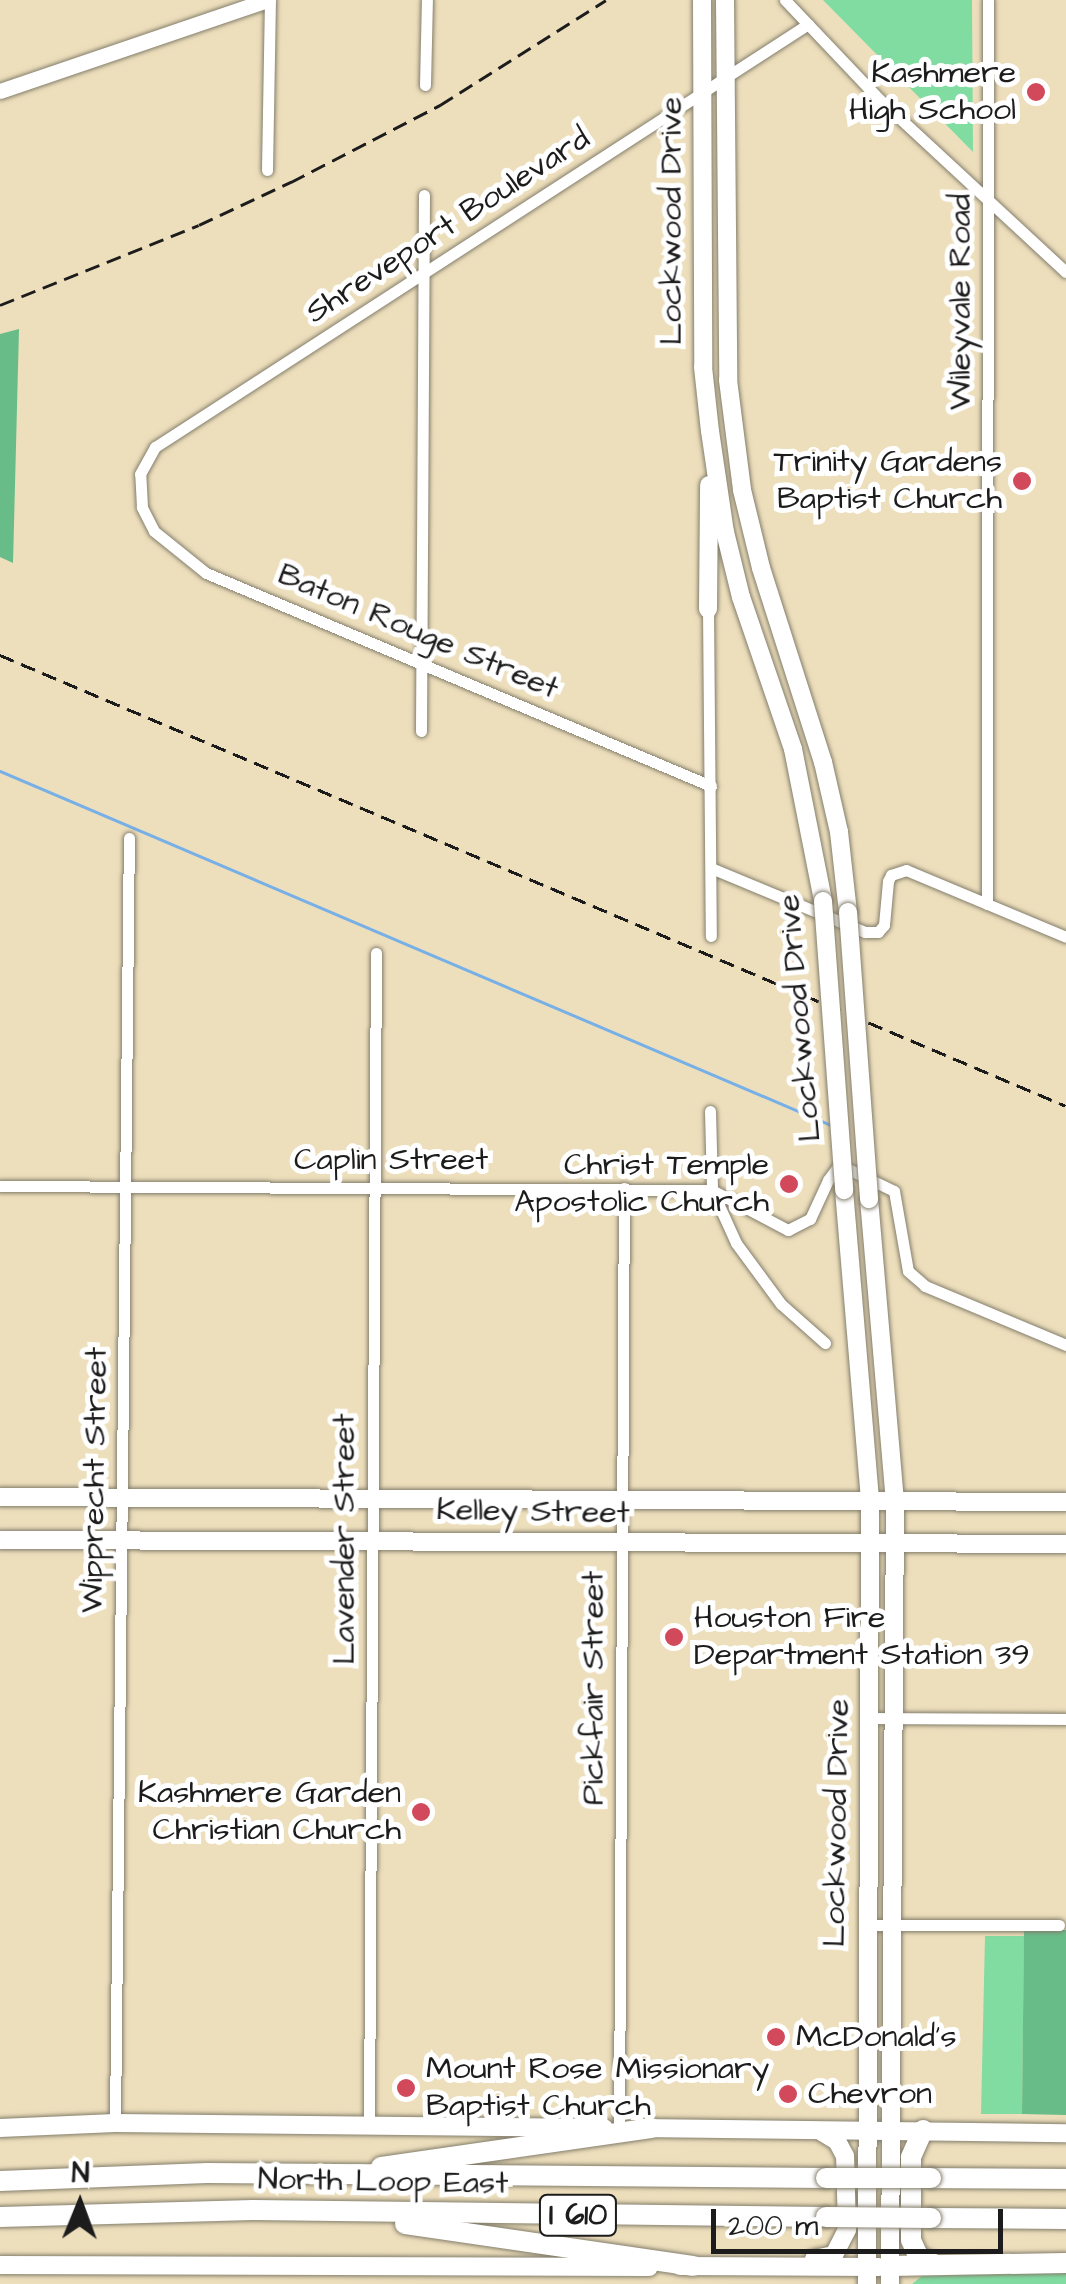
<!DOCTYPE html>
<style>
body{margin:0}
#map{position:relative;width:1066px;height:2284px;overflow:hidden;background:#eddfbc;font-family:"Architects Daughter",sans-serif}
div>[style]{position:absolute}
.green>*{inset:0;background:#81dca2}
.forest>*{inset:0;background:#68bc88}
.stream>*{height:2.5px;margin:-1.25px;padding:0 1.25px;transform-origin:1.25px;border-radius:1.25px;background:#77afe7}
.roads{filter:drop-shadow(0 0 2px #847e6c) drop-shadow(0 0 2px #847e6c)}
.minor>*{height:11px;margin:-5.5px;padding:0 5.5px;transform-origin:5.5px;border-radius:5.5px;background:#fff}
.tertiary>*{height:15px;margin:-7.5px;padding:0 7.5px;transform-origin:7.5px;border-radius:7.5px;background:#fff}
.secondary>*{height:18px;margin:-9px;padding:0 9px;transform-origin:9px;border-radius:9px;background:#fff}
.motorway>*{height:20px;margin:-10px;padding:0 10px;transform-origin:10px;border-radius:10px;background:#fff}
.rail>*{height:2.5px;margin-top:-1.25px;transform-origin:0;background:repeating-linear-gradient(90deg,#1c1c1c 0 15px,transparent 0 23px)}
.bridges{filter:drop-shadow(0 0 2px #847e6c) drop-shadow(0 0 2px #847e6c)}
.secondary-bridge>*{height:18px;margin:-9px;padding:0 9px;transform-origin:9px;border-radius:9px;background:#fff}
.motorway-bridge>*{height:20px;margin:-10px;padding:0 10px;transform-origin:10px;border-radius:10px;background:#fff}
.dots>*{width:28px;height:28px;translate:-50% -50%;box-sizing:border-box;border:5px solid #fff;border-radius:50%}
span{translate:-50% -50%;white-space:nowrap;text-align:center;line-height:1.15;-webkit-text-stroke:10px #fff;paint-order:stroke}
.shield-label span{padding:2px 8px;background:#fff;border:2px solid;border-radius:8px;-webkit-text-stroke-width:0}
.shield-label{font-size:30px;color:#1c1c1c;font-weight:700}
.poi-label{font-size:32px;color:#1c1c1c}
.right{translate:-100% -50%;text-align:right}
.left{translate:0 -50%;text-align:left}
.street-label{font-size:32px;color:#1c1c1c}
.north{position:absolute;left:30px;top:2154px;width:100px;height:100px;-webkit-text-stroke:8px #fff;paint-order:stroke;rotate:1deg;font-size:28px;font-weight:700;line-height:40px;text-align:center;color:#1c1c1c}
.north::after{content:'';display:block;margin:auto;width:35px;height:45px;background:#1c1c1c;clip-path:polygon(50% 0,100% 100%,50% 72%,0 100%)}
.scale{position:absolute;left:711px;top:2209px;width:292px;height:45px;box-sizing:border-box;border:5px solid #1c1c1c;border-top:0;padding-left:12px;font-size:30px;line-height:35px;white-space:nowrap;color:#1c1c1c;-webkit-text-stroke:8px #fff;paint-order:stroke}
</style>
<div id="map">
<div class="green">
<div style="clip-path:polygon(823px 0,972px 0,973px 152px)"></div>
<div style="clip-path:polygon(985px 1936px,1024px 1936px,1022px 2114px,981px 2114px)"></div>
<div style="clip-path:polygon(1066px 2273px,1066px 2284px,912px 2284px,922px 2276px)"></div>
</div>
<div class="forest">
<div style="clip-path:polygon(19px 329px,13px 563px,0 557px,0 334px)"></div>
<div style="clip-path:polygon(1024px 1929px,1066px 1930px,1066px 2115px,1022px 2114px)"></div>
</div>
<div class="stream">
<div style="left:0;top:771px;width:903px;rotate:23.07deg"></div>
</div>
<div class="roads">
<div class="minor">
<div style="left:785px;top:0;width:138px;rotate:46.5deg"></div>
<div style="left:880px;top:100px;width:253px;rotate:42.8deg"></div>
<div style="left:425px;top:85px;width:85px;rotate:-88.7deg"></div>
<div style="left:267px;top:170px;width:170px;rotate:-89deg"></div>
<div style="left:708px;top:609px;width:327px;rotate:89.5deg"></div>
<div style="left:421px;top:731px;width:536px;rotate:-89.68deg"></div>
<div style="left:711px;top:786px;width:548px;rotate:-157.13deg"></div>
<div style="left:206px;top:573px;width:67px;rotate:-141.1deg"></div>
<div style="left:154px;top:531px;width:27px;rotate:-117deg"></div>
<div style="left:142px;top:507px;width:33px;rotate:-93deg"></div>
<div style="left:140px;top:474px;width:31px;rotate:-61deg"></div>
<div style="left:155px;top:447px;width:778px;rotate:-32.93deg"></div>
<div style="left:711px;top:868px;width:167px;rotate:22.6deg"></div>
<div style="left:865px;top:932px;width:13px"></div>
<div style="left:878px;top:932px;width:9px;rotate:-49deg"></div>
<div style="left:884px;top:925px;width:44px;rotate:-84.8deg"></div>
<div style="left:888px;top:881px;width:7px;rotate:-63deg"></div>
<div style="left:891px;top:875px;width:16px;rotate:-18deg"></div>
<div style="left:906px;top:870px;width:173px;rotate:22.7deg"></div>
<div style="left:987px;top:904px;width:904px;rotate:-89.94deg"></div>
<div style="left:710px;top:1111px;width:79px;rotate:88.5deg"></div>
<div style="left:712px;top:1190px;width:58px;rotate:65.6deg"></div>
<div style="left:736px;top:1243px;width:76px;rotate:53.6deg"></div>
<div style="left:781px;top:1304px;width:59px;rotate:41.6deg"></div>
<div style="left:0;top:1186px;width:712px;rotate:0.32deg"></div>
<div style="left:712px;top:1190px;width:86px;rotate:27.8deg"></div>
<div style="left:788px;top:1230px;width:25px;rotate:-27deg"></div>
<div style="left:810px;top:1219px;width:43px;rotate:-65.2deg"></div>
<div style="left:828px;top:1180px;width:14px;rotate:-54deg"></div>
<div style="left:836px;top:1169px;width:10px;rotate:-6deg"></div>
<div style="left:846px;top:1168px;width:53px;rotate:25.6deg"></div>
<div style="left:894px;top:1191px;width:81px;rotate:80.1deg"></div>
<div style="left:908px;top:1271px;width:23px;rotate:41deg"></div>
<div style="left:925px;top:1286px;width:153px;rotate:22.7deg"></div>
<div style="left:868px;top:1718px;width:198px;rotate:0.3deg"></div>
<div style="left:866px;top:1925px;width:193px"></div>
<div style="left:115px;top:2123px;width:1285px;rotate:-89.38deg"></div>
<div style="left:369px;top:2127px;width:1174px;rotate:-89.66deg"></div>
<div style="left:619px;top:2128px;width:940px;rotate:-89.7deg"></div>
</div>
<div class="tertiary">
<div style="left:0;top:91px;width:283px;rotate:-18.8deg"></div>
</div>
<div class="secondary">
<div style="left:702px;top:0;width:367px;rotate:89.8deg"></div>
<div style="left:703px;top:367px;width:64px;rotate:83.8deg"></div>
<div style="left:710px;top:431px;width:102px;rotate:81.6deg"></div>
<div style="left:725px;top:532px;width:67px;rotate:76.2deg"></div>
<div style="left:741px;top:597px;width:161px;rotate:71.1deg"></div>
<div style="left:793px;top:749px;width:155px;rotate:78.8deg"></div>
<div style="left:725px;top:0;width:380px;rotate:89.5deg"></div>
<div style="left:728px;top:380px;width:111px;rotate:82.7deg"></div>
<div style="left:742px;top:490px;width:80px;rotate:76.3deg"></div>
<div style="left:761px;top:568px;width:204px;rotate:72.3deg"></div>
<div style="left:823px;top:762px;width:72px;rotate:77.1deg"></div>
<div style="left:839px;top:832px;width:81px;rotate:83.6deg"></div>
<div style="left:708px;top:609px;width:124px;rotate:-89.5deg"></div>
<div style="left:844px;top:1190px;width:312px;rotate:85.2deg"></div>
<div style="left:870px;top:1501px;width:783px;rotate:90.22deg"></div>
<div style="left:869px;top:1199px;width:303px;rotate:85.1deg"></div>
<div style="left:895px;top:1501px;width:783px;rotate:90.37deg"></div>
<div style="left:0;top:1497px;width:1066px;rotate:0.27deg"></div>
<div style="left:0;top:1540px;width:1066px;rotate:0.21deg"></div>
<div style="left:0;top:2128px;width:115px;rotate:-2.5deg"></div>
<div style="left:115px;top:2123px;width:489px;rotate:0.6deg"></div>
<div style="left:640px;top:2128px;width:426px;rotate:0.7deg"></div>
<div style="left:814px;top:2259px;width:20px;rotate:-11deg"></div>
<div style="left:834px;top:2255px;width:28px;rotate:-63deg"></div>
<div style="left:847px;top:2230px;width:74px;rotate:-91.5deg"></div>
<div style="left:845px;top:2156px;width:17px;rotate:-118deg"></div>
<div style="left:837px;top:2141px;width:17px;rotate:-149deg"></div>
<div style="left:0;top:2265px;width:649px;rotate:0.18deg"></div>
<div style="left:680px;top:2266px;width:199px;rotate:0.3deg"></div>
</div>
<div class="motorway">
<div style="left:923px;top:2130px;width:30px;rotate:114deg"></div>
<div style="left:911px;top:2157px;width:83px;rotate:90deg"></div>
<div style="left:911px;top:2240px;width:17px;rotate:66deg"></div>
<div style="left:918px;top:2256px;width:18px;rotate:27deg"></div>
<div style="left:381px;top:2167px;width:273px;rotate:-8.2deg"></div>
<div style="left:931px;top:2178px;width:135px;rotate:0.4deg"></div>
<div style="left:0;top:2181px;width:207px;rotate:-2.2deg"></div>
<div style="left:207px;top:2173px;width:619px;rotate:0.46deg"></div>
<div style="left:0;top:2217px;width:253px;rotate:-1.6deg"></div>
<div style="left:253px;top:2210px;width:573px;rotate:0.7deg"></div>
<div style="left:931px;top:2218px;width:135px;rotate:0.4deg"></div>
<div style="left:405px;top:2224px;width:291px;rotate:8.3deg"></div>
<div style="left:890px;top:2266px;width:176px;rotate:-1deg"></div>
</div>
</div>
<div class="rail">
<div style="left:0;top:305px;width:214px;rotate:-21.9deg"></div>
<div style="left:199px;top:225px;width:102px;rotate:-25.1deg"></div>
<div style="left:291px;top:182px;width:168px;rotate:-27.3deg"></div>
<div style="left:440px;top:105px;width:196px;rotate:-32.3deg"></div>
<div style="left:0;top:655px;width:1157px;rotate:22.93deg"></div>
</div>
<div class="bridges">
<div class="secondary-bridge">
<div style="left:823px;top:901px;width:290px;rotate:85.8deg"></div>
<div style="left:848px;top:912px;width:288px;rotate:85.8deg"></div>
</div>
<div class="motorway-bridge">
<div style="left:826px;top:2178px;width:105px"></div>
<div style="left:826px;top:2217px;width:105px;rotate:0.5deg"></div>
</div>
</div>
<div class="dots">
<div style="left:1036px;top:92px;background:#d1495b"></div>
<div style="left:1022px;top:481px;background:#d1495b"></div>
<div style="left:789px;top:1184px;background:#d1495b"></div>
<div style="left:674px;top:1637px;background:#d1495b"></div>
<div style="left:421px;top:1812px;background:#d1495b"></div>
<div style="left:776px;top:2037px;background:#d1495b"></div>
<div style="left:406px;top:2088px;background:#d1495b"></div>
<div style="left:788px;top:2094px;background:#d1495b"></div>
</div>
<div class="shield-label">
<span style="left:578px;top:2215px">I 610</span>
</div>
<div class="poi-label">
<span class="right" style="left:1016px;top:92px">Kashmere<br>High School</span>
<span class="right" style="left:1002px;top:481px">Trinity Gardens<br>Baptist Church</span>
<span class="right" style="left:769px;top:1184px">Christ Temple<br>Apostolic Church</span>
<span class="left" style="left:694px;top:1637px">Houston Fire<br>Department Station 39</span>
<span class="right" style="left:401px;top:1812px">Kashmere Garden<br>Christian Church</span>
<span class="left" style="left:796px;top:2037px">McDonald's</span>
<span class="left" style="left:426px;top:2088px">Mount Rose Missionary<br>Baptist Church</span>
<span class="left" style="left:808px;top:2094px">Chevron</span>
</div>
<div class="street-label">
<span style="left:672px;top:221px;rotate:-90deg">Lockwood Drive</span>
<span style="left:448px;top:226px;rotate:-33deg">Shreveport Boulevard</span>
<span style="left:961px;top:302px;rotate:-90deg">Wileyvale Road</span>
<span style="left:418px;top:632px;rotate:23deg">Baton Rouge Street</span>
<span style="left:800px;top:1018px;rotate:-95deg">Lockwood Drive</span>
<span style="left:391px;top:1160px">Caplin Street</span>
<span style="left:95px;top:1480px;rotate:-89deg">Wipprecht Street</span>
<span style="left:533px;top:1512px;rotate:1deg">Kelley Street</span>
<span style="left:345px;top:1539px;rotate:-90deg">Lavender Street</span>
<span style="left:594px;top:1688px;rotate:-90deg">Pickfair Street</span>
<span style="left:837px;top:1823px;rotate:-89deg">Lockwood Drive</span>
<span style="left:383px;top:2182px;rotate:1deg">North Loop East</span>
</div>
<div class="north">N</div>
<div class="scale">200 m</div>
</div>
